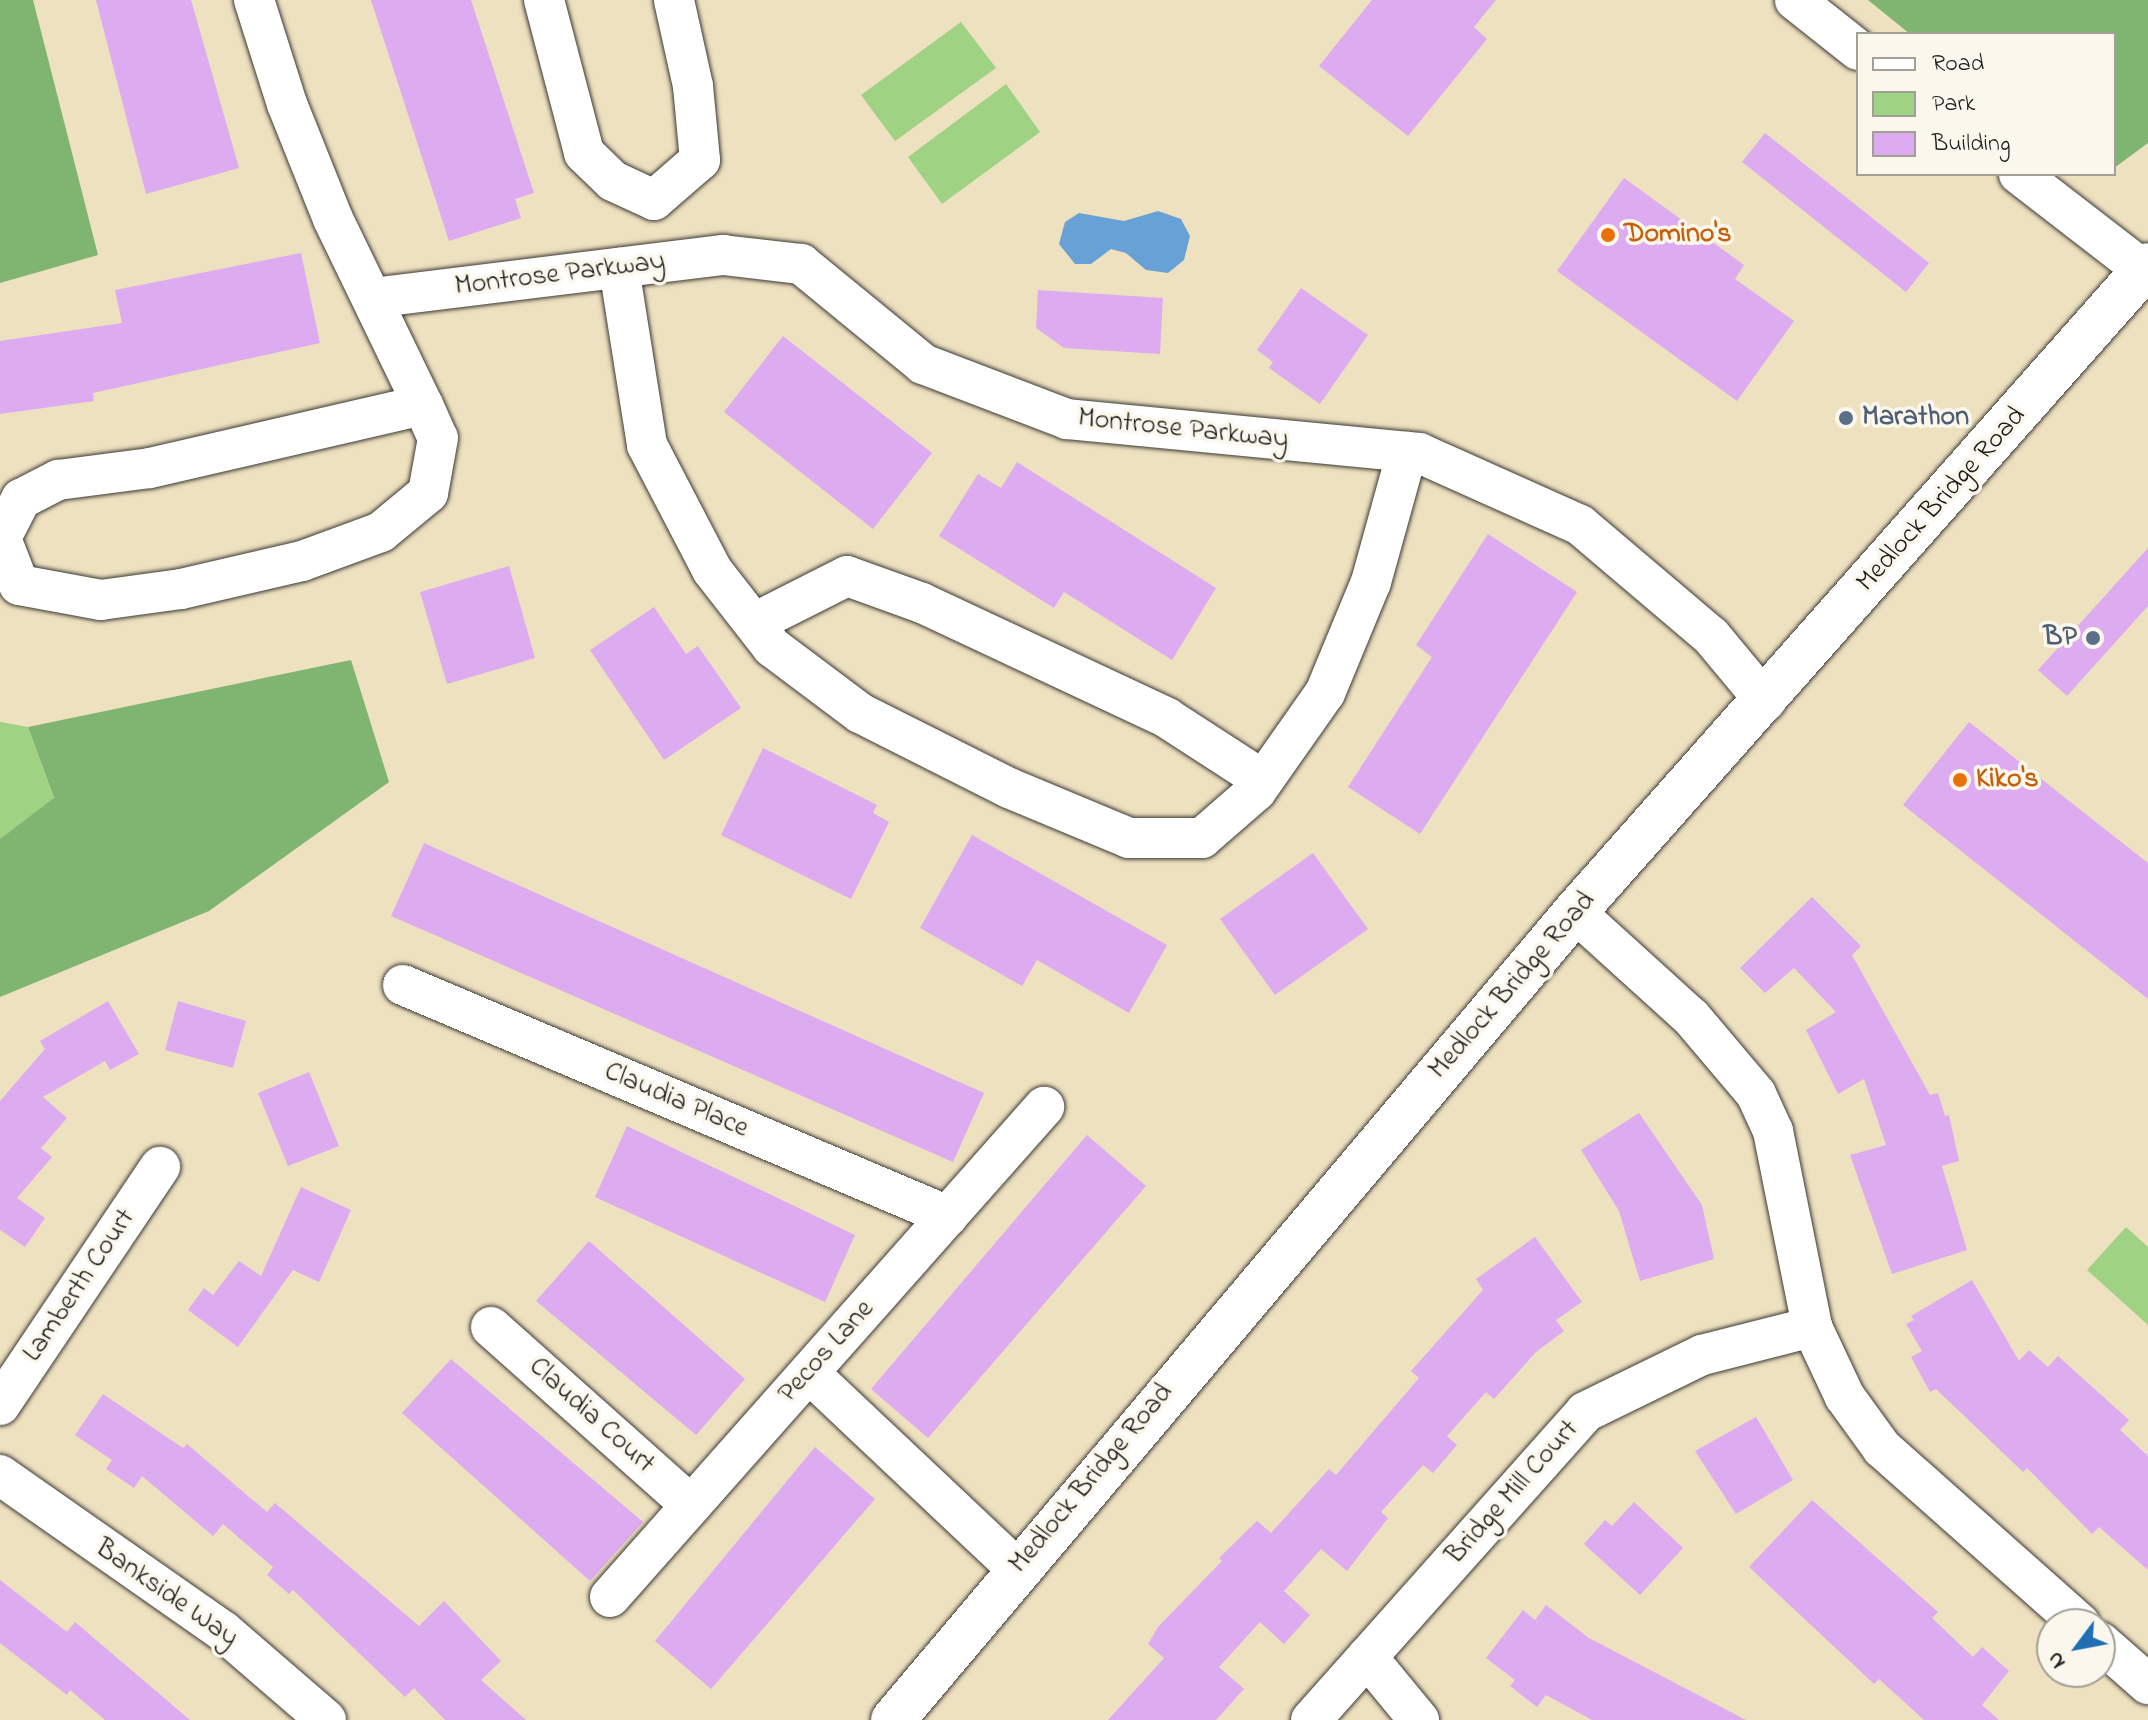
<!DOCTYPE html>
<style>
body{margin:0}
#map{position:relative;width:2148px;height:1720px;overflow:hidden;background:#eee1c0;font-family:"Indie Flower",sans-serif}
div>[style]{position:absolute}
.green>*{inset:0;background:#9fd283}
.forest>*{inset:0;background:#7fb471}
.water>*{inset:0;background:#67a1d6}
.building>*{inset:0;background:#ddabf0}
.roads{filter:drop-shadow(0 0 2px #3c3a35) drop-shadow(0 0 2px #3c3a35)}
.minor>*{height:40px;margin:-20px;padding:0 20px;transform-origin:20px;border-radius:20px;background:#fff}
.major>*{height:44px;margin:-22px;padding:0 22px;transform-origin:22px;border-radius:22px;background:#fff}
.dots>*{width:22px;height:22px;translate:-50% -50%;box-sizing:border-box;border:4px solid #fbf7ec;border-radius:50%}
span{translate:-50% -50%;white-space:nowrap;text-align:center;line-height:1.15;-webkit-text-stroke:7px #fbf7ec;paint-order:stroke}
.food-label{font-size:28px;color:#c56008;font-weight:700}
.left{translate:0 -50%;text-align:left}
.street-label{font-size:28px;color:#1c1c1c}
.service-label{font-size:28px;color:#4e5e75;font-weight:700}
.right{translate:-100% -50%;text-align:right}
.legend{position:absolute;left:1856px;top:32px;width:260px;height:144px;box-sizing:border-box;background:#fbf7ec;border:2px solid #a29f99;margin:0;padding:10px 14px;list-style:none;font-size:24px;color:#1c1c1c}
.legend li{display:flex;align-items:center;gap:16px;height:40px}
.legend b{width:40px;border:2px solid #a29f99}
.north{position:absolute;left:2036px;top:1608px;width:80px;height:80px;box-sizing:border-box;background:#fbf7ec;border:2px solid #a29f99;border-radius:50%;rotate:238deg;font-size:22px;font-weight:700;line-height:32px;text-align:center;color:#1c1c1c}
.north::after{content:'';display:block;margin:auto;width:28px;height:36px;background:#1f6fb2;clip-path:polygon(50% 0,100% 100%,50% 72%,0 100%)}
</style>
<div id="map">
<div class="green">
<div style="clip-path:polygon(961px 22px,996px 68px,895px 141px,861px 95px)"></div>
<div style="clip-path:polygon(1006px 84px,1040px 132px,942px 204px,908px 157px)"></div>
<div style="clip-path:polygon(0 722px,28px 727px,54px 799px,0 839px)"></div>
<div style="clip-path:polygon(2126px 1227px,2148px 1247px,2148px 1325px,2087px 1270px)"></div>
</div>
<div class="forest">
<div style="clip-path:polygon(0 0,33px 0,98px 255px,0 283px)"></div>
<div style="clip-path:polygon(1868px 0,2148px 0,2148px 143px,2114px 168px,2114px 34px,1910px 34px)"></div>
<div style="clip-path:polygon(351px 660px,389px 782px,209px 911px,0 997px,0 839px,54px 798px,28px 727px)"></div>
</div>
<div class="water">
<div style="clip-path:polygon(1158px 211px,1181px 219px,1190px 236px,1184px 260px,1168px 273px,1146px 270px,1126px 253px,1111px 249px,1091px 264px,1075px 264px,1059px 244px,1065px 222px,1079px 213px,1124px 221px)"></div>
</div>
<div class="building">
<div style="clip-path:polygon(96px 0,191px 0,239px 168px,146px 194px)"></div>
<div style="clip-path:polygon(371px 0,471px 0,534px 193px,515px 199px,521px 218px,449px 241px)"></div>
<div style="clip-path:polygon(1372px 0,1496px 0,1474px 27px,1487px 39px,1408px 136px,1319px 66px)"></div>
<div style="clip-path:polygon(1765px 133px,1929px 263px,1906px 292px,1742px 162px)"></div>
<div style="clip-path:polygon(1624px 178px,1744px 265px,1735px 279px,1794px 321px,1737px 401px,1557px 271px)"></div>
<div style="clip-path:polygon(301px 253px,320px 343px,93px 393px,94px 401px,0 414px,0 341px,122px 323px,115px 290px)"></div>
<div style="clip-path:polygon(1301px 288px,1368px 335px,1320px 404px,1269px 368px,1273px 362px,1257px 350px)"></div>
<div style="clip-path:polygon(1038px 290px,1163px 298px,1160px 354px,1064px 348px,1036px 328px)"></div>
<div style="clip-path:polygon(783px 336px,932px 453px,873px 529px,724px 412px)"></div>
<div style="clip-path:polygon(1017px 462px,1216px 588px,1172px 660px,1064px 592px,1054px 608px,939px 536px,978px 474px,1001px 488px)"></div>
<div style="clip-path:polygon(1488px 534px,1577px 592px,1420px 834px,1348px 787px,1432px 657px,1416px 645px)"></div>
<div style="clip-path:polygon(2148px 548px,2148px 606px,2067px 696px,2038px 670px)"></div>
<div style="clip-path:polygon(509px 566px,535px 658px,447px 684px,420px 592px)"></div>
<div style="clip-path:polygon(654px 607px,686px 654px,698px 646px,741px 708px,664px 760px,590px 650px)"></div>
<div style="clip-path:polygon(1969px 722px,2148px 863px,2148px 999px,1903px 805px)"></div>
<div style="clip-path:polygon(763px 748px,877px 805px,873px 813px,889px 822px,851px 899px,721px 835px)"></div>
<div style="clip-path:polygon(972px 835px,1167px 945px,1129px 1013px,1037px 960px,1022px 986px,920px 928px)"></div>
<div style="clip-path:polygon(424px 843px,984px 1093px,953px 1162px,391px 916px)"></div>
<div style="clip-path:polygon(1313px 853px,1368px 929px,1275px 995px,1220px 919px)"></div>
<div style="clip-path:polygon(1812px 897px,1861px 946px,1852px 955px,1930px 1095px,1938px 1093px,1945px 1116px,1949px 1115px,1959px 1161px,1942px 1166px,1967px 1250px,1892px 1274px,1850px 1155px,1886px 1145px,1864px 1079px,1838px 1094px,1806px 1030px,1836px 1012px,1794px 968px,1765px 993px,1740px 968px)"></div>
<div style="clip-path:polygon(108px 1001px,139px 1054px,110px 1070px,105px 1061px,43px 1097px,67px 1118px,41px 1148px,52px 1157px,17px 1198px,45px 1218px,25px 1247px,0 1230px,0 1101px,45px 1049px,40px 1041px)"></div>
<div style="clip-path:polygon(178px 1001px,246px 1021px,233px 1068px,165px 1050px)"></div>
<div style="clip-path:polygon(309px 1072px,339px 1146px,288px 1166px,258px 1093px)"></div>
<div style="clip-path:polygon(1639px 1113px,1702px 1205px,1714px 1259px,1640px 1281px,1619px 1211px,1581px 1150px)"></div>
<div style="clip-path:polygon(627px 1126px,855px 1235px,825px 1302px,595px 1197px)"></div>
<div style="clip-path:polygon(1087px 1135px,1146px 1186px,928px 1438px,871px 1389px)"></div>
<div style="clip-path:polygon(301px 1187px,351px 1210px,319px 1282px,293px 1270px,238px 1347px,188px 1310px,204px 1288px,213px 1295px,239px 1261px,261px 1276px)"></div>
<div style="clip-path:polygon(1535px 1237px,1582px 1302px,1556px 1320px,1564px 1331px,1536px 1352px,1494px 1399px,1486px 1392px,1447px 1436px,1457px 1445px,1433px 1473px,1423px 1465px,1381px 1512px,1388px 1518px,1347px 1571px,1321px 1549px,1284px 1591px,1310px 1615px,1284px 1644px,1260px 1622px,1219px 1667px,1244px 1689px,1216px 1720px,1108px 1720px,1164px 1658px,1148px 1644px,1158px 1627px,1222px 1561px,1219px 1558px,1257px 1521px,1271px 1533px,1329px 1469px,1336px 1475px,1419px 1378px,1411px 1371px,1483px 1290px,1476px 1279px)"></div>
<div style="clip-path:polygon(589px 1241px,745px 1379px,696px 1435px,536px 1301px)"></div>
<div style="clip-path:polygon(1972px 1280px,2019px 1361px,2029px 1350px,2048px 1367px,2058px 1356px,2129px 1420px,2120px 1430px,2148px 1456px,2148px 1570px,2099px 1527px,2092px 1534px,2027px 1468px,2023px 1472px,1936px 1389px,1930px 1392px,1911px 1357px,1922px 1351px,1906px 1324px,1914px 1320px,1911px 1316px)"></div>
<div style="clip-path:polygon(451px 1359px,643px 1522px,590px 1581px,402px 1413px)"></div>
<div style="clip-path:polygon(103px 1394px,183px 1448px,187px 1444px,267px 1512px,275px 1503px,419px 1626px,444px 1601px,501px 1661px,481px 1680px,526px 1720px,445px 1720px,414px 1688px,405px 1697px,293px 1590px,289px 1594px,267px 1575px,273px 1567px,223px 1524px,213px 1536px,142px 1476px,134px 1488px,106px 1469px,112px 1460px,75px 1435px)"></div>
<div style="clip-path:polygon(1756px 1417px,1793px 1480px,1736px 1514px,1695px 1451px)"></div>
<div style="clip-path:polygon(815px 1447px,875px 1499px,711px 1689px,655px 1641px)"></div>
<div style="clip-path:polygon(1812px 1500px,1938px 1612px,1932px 1618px,1973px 1657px,1982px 1647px,2009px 1671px,1982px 1705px,1999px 1720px,1924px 1720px,1879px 1679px,1874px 1684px,1749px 1567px)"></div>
<div style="clip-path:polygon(1634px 1502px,1683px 1548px,1640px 1595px,1584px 1544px,1605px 1520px,1612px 1526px)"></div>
<div style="clip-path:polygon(0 1580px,67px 1632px,75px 1622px,190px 1720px,105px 1720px,70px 1690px,67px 1695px,0 1643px)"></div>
<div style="clip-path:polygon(1546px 1605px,1589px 1638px,1746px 1720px,1592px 1720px,1546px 1695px,1537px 1707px,1510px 1686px,1515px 1680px,1486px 1658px,1523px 1610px,1535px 1620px)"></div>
</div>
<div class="roads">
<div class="minor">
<div style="left:254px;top:0;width:109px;rotate:72.4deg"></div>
<div style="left:287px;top:104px;width:124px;rotate:68.2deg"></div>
<div style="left:333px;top:219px;width:207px;rotate:64.2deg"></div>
<div style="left:544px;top:0;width:158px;rotate:75.3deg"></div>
<div style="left:584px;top:153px;width:40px;rotate:44deg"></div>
<div style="left:613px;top:181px;width:45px;rotate:24.9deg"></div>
<div style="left:654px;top:200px;width:61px;rotate:-41deg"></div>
<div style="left:700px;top:160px;width:74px;rotate:-95.4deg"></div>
<div style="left:693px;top:86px;width:88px;rotate:-102.5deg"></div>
<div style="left:1795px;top:0;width:80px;rotate:38.4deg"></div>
<div style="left:2019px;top:174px;width:157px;rotate:37.7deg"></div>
<div style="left:619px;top:268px;width:179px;rotate:81deg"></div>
<div style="left:647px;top:445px;width:141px;rotate:62.5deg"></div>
<div style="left:712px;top:570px;width:98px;rotate:52.1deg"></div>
<div style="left:772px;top:647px;width:110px;rotate:36.9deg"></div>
<div style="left:860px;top:713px;width:167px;rotate:26.7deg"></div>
<div style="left:1009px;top:788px;width:130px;rotate:22.6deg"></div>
<div style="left:1129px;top:838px;width:73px"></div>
<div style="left:1202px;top:838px;width:72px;rotate:-41deg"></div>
<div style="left:1256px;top:791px;width:120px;rotate:-54.9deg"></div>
<div style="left:1325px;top:693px;width:120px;rotate:-67.5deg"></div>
<div style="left:1371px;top:582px;width:135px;rotate:-74.5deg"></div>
<div style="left:372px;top:298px;width:354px;rotate:-7deg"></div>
<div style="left:723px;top:255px;width:79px;rotate:6.6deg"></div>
<div style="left:801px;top:264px;width:158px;rotate:39.3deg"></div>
<div style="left:923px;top:364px;width:154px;rotate:20.9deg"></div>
<div style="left:1067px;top:419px;width:354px;rotate:5.5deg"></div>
<div style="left:1419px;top:453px;width:176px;rotate:24.1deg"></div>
<div style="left:1580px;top:525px;width:172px;rotate:40.3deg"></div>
<div style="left:1711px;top:636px;width:85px;rotate:50.3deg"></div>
<div style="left:423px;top:405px;width:36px;rotate:66deg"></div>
<div style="left:438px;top:438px;width:56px;rotate:100.3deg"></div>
<div style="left:428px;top:493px;width:61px;rotate:140.3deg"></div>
<div style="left:381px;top:532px;width:84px;rotate:159.8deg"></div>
<div style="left:302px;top:561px;width:124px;rotate:167deg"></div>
<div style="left:181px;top:589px;width:81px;rotate:172.2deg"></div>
<div style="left:101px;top:600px;width:83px;rotate:-169.6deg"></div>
<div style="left:19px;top:585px;width:50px;rotate:-111deg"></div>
<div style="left:1px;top:538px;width:44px;rotate:-62.9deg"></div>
<div style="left:21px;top:499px;width:42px;rotate:-27.2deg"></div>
<div style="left:58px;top:480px;width:93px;rotate:-7.4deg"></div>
<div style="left:150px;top:468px;width:280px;rotate:-13deg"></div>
<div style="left:754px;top:623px;width:104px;rotate:-26.8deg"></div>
<div style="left:847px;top:576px;width:80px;rotate:19.8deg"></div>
<div style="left:922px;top:603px;width:271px;rotate:25.1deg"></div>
<div style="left:1167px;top:718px;width:114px;rotate:32.9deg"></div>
<div style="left:1575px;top:912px;width:156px;rotate:42.2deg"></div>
<div style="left:1691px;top:1017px;width:101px;rotate:49.8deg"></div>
<div style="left:1756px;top:1094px;width:41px;rotate:65.3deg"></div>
<div style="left:1773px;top:1131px;width:200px;rotate:78.7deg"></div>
<div style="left:1812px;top:1327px;width:77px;rotate:64.8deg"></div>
<div style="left:1845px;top:1397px;width:63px;rotate:54deg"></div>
<div style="left:1882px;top:1448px;width:265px;rotate:41.6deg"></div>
<div style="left:403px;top:985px;width:592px;rotate:22.97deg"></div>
<div style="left:491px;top:1327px;width:268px;rotate:41.7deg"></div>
<div style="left:809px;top:1373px;width:284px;rotate:43.3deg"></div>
<div style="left:0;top:1405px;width:287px;rotate:-56.1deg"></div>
<div style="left:0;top:1475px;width:272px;rotate:35deg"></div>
<div style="left:223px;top:1631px;width:136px;rotate:40.8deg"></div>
<div style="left:610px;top:1597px;width:655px;rotate:-48.47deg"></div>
<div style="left:2100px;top:1642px;width:64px;rotate:41.2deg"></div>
<div style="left:1367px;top:1657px;width:82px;rotate:50.5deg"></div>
<div style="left:1311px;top:1720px;width:412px;rotate:-48.3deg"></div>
<div style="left:1585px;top:1412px;width:130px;rotate:-26deg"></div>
<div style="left:1702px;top:1355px;width:114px;rotate:-14.3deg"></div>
</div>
<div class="major">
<div style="left:893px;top:1720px;width:1057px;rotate:-49.83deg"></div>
<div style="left:1575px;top:912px;width:864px;rotate:-48.47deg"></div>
</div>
</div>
<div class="dots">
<div style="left:1608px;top:235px;background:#e8710a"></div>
<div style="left:1846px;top:418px;background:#5c6f8a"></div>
<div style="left:2093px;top:638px;background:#5c6f8a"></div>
<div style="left:1960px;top:780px;background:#e8710a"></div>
</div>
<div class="food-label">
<span class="left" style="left:1624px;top:235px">Domino's</span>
<span class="left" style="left:1976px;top:780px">Kiko's</span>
</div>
<div class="street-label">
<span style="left:560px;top:275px;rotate:-7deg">Montrose Parkway</span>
<span style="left:1183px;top:430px;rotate:6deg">Montrose Parkway</span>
<span style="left:1942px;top:500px;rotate:-48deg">Medlock Bridge Road</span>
<span style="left:1513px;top:986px;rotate:-49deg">Medlock Bridge Road</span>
<span style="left:676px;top:1101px;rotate:23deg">Claudia Place</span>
<span style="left:80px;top:1286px;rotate:-56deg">Lamberth Court</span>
<span style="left:827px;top:1352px;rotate:-48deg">Pecos Lane</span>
<span style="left:591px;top:1416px;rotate:42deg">Claudia Court</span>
<span style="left:1092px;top:1479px;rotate:-50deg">Medlock Bridge Road</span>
<span style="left:1513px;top:1493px;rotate:-48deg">Bridge Mill Court</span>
<span style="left:166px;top:1594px;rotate:35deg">Bankside Way</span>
</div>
<div class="service-label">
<span class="left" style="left:1862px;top:418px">Marathon</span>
<span class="right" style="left:2077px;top:638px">BP</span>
</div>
<ul class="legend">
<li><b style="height:10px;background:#fff"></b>Road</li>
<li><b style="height:22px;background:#9fd283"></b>Park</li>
<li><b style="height:22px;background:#ddabf0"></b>Building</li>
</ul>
<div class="north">N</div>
</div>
